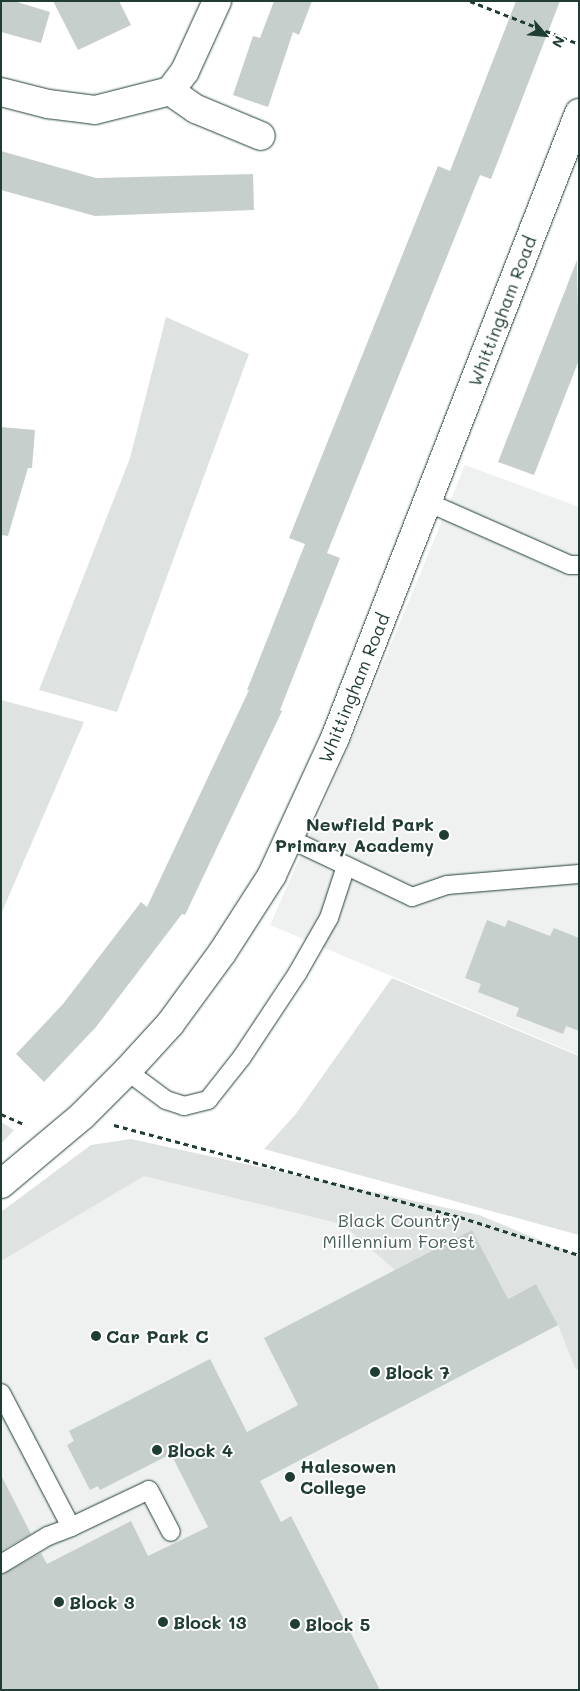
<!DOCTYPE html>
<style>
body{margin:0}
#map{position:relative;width:580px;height:1691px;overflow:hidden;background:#fff;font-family:Mali,sans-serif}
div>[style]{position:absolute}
.built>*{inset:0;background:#eef1f0}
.green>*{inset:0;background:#dee3e2}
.building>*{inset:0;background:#c7cfcc}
.path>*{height:3px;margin-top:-1.5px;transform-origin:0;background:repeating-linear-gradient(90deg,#1f3d34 0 5px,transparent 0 9px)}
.roads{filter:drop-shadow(0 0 1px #1f3d34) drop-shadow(0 0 1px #1f3d34)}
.lane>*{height:18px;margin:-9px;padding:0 9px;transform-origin:9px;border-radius:9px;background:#fff}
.street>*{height:28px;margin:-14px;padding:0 14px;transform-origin:14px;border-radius:14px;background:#fff}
.dots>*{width:14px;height:14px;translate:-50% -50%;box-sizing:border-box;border:2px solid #fff;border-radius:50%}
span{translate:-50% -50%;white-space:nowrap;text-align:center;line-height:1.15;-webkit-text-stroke:4px #fff;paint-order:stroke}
.street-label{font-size:18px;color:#1f3d34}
.poi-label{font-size:18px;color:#1f3d34;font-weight:700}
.right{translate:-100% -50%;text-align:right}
.left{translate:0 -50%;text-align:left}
.park-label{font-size:18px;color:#455e57}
.frame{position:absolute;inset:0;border:2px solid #1f3d34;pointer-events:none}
.north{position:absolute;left:520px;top:10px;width:50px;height:50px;-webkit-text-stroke:4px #fff;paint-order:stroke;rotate:117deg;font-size:14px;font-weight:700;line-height:20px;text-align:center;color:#1f3d34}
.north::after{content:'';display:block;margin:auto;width:18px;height:22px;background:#1f3d34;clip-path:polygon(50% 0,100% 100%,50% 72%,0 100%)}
</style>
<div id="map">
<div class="built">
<div style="clip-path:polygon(465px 465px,579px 507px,579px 1055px,270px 925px,349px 746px)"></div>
<div style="clip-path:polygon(91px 1145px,411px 1217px,471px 1228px,579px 1264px,579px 1690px,1px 1690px,1px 1212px)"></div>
</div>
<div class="green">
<div style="clip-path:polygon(166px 317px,249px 354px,117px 712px,39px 690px,130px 458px)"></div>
<div style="clip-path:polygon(1px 700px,84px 722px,1px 914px)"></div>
<div style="clip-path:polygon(392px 978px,579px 1056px,579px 1235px,264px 1149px,295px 1115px)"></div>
<div style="clip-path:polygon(1px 1122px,14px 1130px,1px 1144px)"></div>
<div style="clip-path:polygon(131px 1139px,479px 1215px,579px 1256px,579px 1368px,576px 1370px,558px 1325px,536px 1284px,505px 1300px,472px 1230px,395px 1270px,342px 1224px,144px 1176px,1px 1261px,1px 1212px,91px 1145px)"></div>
</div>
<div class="building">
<div style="clip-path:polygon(1px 1px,14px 1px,50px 12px,41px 43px,1px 32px)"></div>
<div style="clip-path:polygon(53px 1px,119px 1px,131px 25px,78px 50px)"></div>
<div style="clip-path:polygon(274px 1px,312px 1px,299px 35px,293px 32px,268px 107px,233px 95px,253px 36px,260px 38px)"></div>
<div style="clip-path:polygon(516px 1px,560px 1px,491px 179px,480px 175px,327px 553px,340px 558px,280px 710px,282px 711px,185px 915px,182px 914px,96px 1027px,44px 1082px,16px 1054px,63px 1004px,141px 902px,147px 907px,249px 690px,247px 690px,305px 544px,289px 538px,438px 166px,450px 171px)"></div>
<div style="clip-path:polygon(1px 151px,96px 178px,253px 174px,254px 210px,95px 216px,1px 190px)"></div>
<div style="clip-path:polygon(577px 260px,579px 360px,534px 475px,498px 462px)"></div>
<div style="clip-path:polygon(1px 427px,35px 430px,32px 468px,28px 468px,8px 536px,1px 535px)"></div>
<div style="clip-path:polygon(487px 920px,505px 927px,508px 920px,550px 936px,554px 928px,579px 938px,579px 1031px,566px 1026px,563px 1034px,516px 1016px,519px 1008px,478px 992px,481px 984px,465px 978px)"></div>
<div style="clip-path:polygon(472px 1230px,508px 1299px,536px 1284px,558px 1325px,260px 1481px,281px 1522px,291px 1516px,380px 1690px,1px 1690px,1px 1575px,41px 1553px,47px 1564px,131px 1521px,148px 1556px,208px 1527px,171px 1454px,100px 1490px,98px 1486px,90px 1490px,67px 1445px,74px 1441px,69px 1431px,210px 1359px,247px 1432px,298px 1405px,264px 1338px)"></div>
<div style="clip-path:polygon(1px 1475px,31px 1534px,1px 1551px)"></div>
</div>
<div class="path">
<div style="left:470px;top:1px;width:117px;rotate:21.5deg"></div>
<div style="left:1px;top:1114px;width:27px;rotate:24deg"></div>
<div style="left:114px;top:1125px;width:358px;rotate:14.9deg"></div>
<div style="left:460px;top:1217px;width:125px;rotate:17.7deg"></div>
</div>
<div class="roads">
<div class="lane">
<div style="left:427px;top:502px;width:156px;rotate:23.8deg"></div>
<div style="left:570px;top:565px;width:9px"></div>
<div style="left:290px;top:839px;width:135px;rotate:25.4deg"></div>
<div style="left:412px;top:897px;width:37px;rotate:-19deg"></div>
<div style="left:447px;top:885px;width:132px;rotate:-4.8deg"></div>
<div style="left:127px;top:1071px;width:49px;rotate:36.6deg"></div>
<div style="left:166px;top:1100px;width:19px;rotate:18deg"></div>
<div style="left:184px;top:1106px;width:25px;rotate:-14deg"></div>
<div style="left:208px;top:1100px;width:55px;rotate:-51.7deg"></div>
<div style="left:242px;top:1057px;width:100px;rotate:-56.5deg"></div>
<div style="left:297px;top:974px;width:64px;rotate:-60.3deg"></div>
<div style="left:329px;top:918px;width:55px;rotate:-71.9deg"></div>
<div style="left:1px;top:1393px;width:151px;rotate:62.4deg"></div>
<div style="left:71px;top:1527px;width:86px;rotate:-25.4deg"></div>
<div style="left:149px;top:1490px;width:47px;rotate:62.4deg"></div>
<div style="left:1px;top:1564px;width:55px;rotate:-30.8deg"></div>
<div style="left:48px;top:1536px;width:25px;rotate:-21deg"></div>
</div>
<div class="street">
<div style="left:170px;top:91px;width:32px;rotate:35deg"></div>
<div style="left:196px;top:109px;width:70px;rotate:22.6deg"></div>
<div style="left:1px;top:92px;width:49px;rotate:14.3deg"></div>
<div style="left:48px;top:104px;width:47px;rotate:7.3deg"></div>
<div style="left:95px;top:110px;width:77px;rotate:-14.2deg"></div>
<div style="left:170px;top:91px;width:25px;rotate:-53deg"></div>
<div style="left:185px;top:71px;width:77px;rotate:-65.4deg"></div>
<div style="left:1px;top:1184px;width:106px;rotate:-40deg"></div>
<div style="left:82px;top:1116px;width:64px;rotate:-45deg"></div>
<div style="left:127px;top:1071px;width:64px;rotate:-47.5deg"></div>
<div style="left:170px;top:1024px;width:88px;rotate:-53.8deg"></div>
<div style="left:222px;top:953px;width:93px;rotate:-57.3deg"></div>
<div style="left:272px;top:875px;width:151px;rotate:-65.3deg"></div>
<div style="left:335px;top:738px;width:671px;rotate:-68.67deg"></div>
</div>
</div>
<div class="dots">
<div style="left:444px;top:835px;background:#1f3d34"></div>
<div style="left:96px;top:1336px;background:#1f3d34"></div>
<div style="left:375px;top:1372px;background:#1f3d34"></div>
<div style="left:157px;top:1450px;background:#1f3d34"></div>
<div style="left:290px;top:1477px;background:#1f3d34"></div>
<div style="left:59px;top:1602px;background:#1f3d34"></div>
<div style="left:163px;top:1622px;background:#1f3d34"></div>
<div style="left:295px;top:1624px;background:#1f3d34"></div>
</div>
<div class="street-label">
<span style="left:502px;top:311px;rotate:-69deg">Whittingham Road</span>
<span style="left:354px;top:688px;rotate:-68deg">Whittingham Road</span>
</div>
<div class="poi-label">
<span class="right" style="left:434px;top:835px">Newfield Park<br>Primary Academy</span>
<span class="left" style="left:106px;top:1336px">Car Park C</span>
<span class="left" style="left:385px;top:1372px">Block 7</span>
<span class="left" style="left:167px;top:1450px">Block 4</span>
<span class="left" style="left:300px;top:1477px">Halesowen<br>College</span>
<span class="left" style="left:69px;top:1602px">Block 3</span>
<span class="left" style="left:173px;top:1622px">Block 13</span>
<span class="left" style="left:305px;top:1624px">Block 5</span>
</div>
<div class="park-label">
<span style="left:399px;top:1231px">Black Country<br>Millennium Forest</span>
</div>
<div class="frame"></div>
<div class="north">N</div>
</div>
